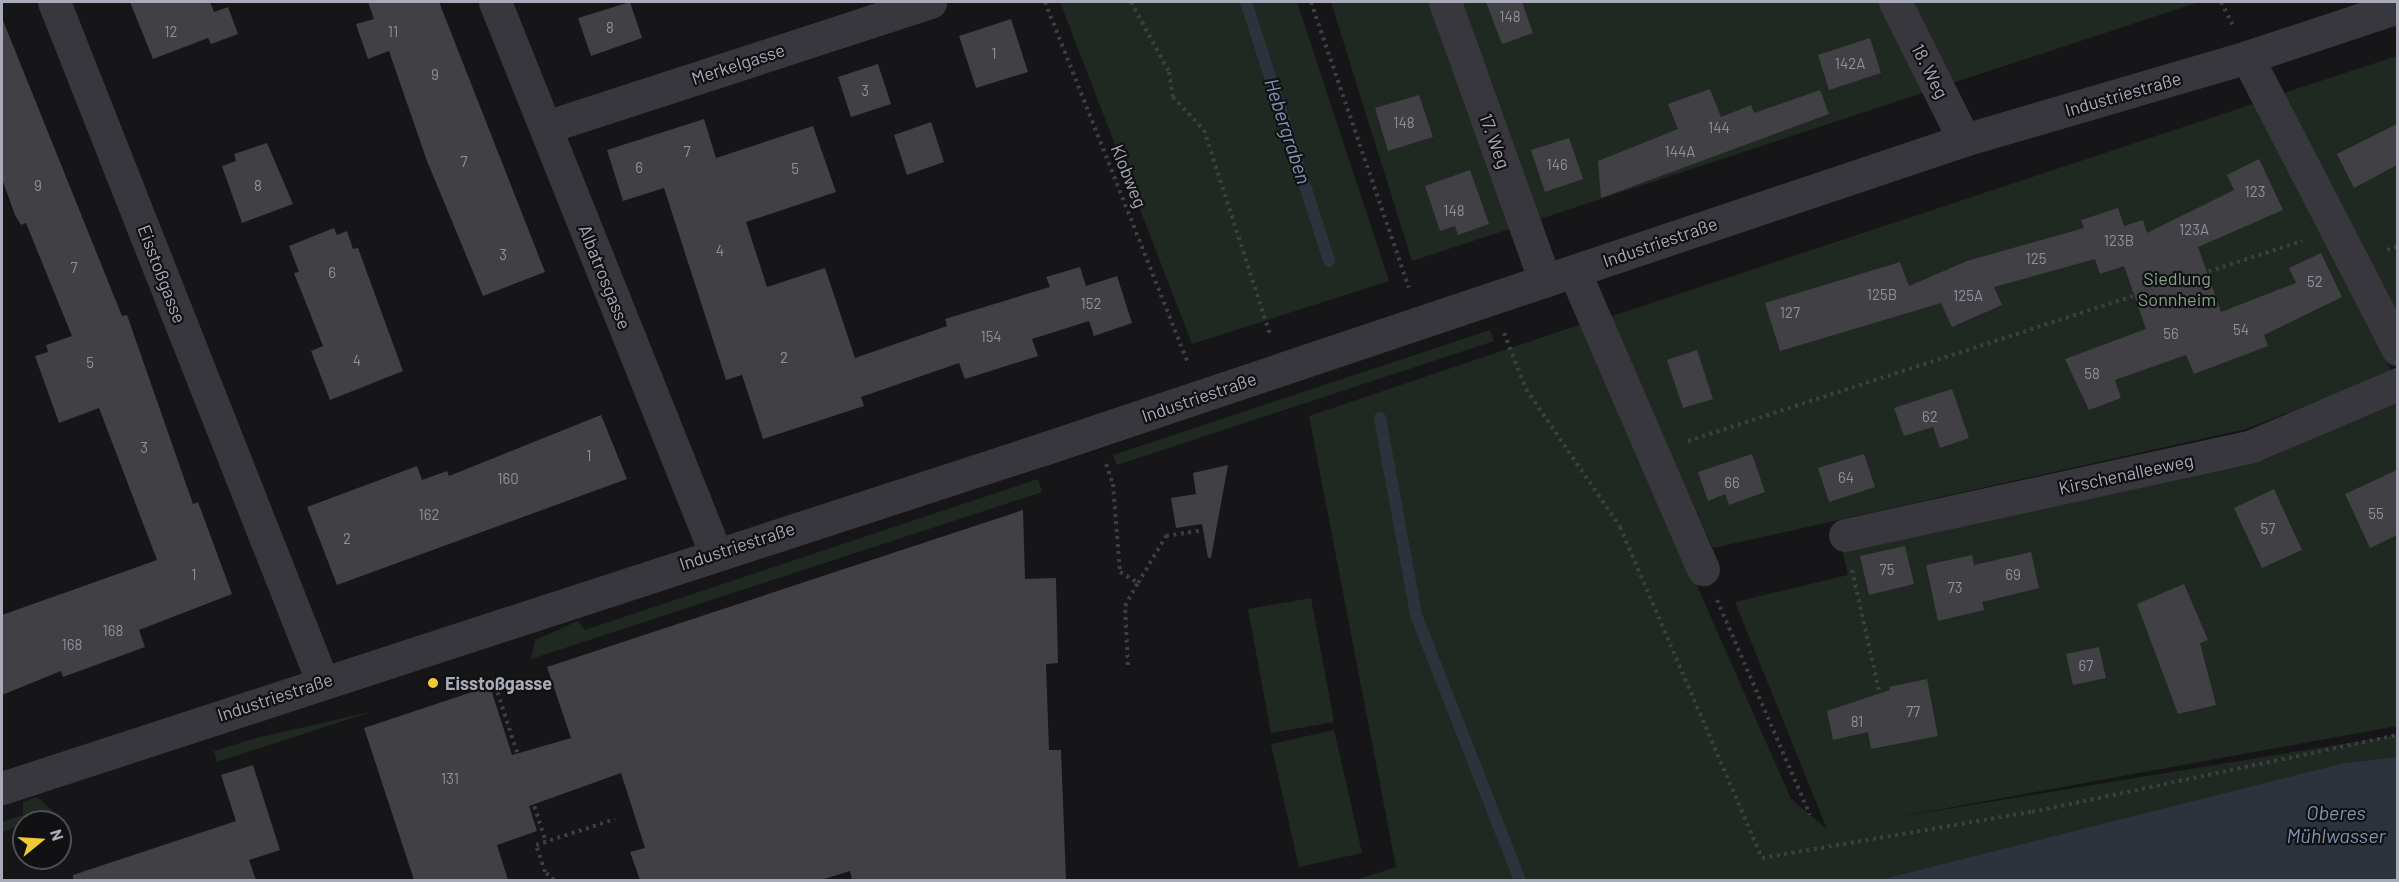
<!DOCTYPE html>
<meta charset="utf-8">
<style>
body{margin:0}
#map{position:relative;width:2399px;height:882px;overflow:hidden;background:#161618;font-family:Barlow,sans-serif}
div>[style]{position:absolute}
.green>*{inset:0;background:#202822}
.water>*{inset:0;background:#2c333c}
.stream>*{height:12px;margin:-6px;padding:0 6px;transform-origin:6px;border-radius:6px;background:#2c333c}
.building>*{inset:0;background:#404045}
.path>*{height:4px;margin-top:-2px;transform-origin:0;background:repeating-linear-gradient(90deg,#3d3e44 0 3px,transparent 0 7.5px)}
.minor>*{height:33px;margin:-16.5px;padding:0 16.5px;transform-origin:16.5px;border-radius:16.5px;background:#37373d}
.dots>*{width:16px;height:16px;translate:-50% -50%;box-sizing:border-box;border:3px solid #111113;border-radius:50%}
span{translate:-50% -50%;white-space:nowrap;text-align:center;line-height:1.15;-webkit-text-stroke:4.5px #111113;paint-order:stroke}
.number-label{font-size:15px;color:#8e909b}
.number-label span{-webkit-text-stroke-width:0}
.street-label{font-size:18px;color:#a8abb8}
.park-label{font-size:18px;color:#7fa386}
.poi-label{font-size:18px;color:#a8abb8;font-weight:700}
.left{translate:0 -50%;text-align:left}
.water-label{font-size:20px;color:#7f94b3;font-style:italic}
.frame{position:absolute;inset:0;border:3px solid #a8abb8;pointer-events:none}
.north{position:absolute;left:12px;top:810px;width:60px;height:60px;box-sizing:border-box;background:#111113;border:2px solid #4d4f55;border-radius:50%;rotate:72deg;font-size:16px;font-weight:700;line-height:24px;text-align:center;color:#a8abb8}
.north::after{content:'';display:block;margin:auto;width:21px;height:27px;background:#f1c935;clip-path:polygon(50% 0,100% 100%,50% 72%,0 100%)}
</style>
<div id="map">
<div class="green">
<div style="clip-path:polygon(1060px 2px,1297px 2px,1389px 281px,1192px 344px)"></div>
<div style="clip-path:polygon(1331px 2px,2199px 2px,1412px 261px)"></div>
<div style="clip-path:polygon(2397px 56px,2397px 328px,2281px 94px)"></div>
<div style="clip-path:polygon(2259px 102px,2392px 372px,2246px 429px,1713px 548px,1609px 317px)"></div>
<div style="clip-path:polygon(1582px 324px,1791px 799px,1827px 829px,1735px 602px,1848px 575px,1842px 549px,2263px 460px,2397px 402px,2397px 726px,1892px 818px,2397px 735px,2397px 757px,2344px 763px,1879px 880px,1356px 880px,1396px 867px,1309px 416px)"></div>
<div style="clip-path:polygon(1490px 330px,1494px 341px,1117px 465px,1113px 455px)"></div>
<div style="clip-path:polygon(1038px 479px,1042px 492px,531px 659px,535px 640px,578px 621px,585px 630px)"></div>
<div style="clip-path:polygon(1311px 598px,1334px 722px,1271px 733px,1248px 609px)"></div>
<div style="clip-path:polygon(374px 711px,217px 762px,214px 751px,256px 738px)"></div>
<div style="clip-path:polygon(1334px 730px,1362px 853px,1299px 867px,1271px 744px)"></div>
<div style="clip-path:polygon(37px 797px,56px 814px,2px 832px,2px 822px,23px 815px,23px 802px)"></div>
</div>
<div class="water">
<div style="clip-path:polygon(2397px 757px,2397px 880px,1879px 880px,2344px 763px)"></div>
</div>
<div class="stream">
<div style="left:1246px;top:2px;width:272px;rotate:72.2deg"></div>
<div style="left:1380px;top:418px;width:200px;rotate:79.6deg"></div>
<div style="left:1416px;top:615px;width:285px;rotate:68.6deg"></div>
</div>
<div class="building">
<div style="clip-path:polygon(130px 2px,210px 2px,214px 12px,228px 7px,238px 34px,211px 44px,208px 38px,153px 59px)"></div>
<div style="clip-path:polygon(368px 2px,439px 2px,545px 272px,483px 296px,427px 161px,389px 51px,368px 59px,356px 24px,374px 19px)"></div>
<div style="clip-path:polygon(630px 2px,642px 38px,591px 56px,578px 18px)"></div>
<div style="clip-path:polygon(1486px 2px,1522px 2px,1533px 33px,1502px 44px)"></div>
<div style="clip-path:polygon(2px 18px,122px 316px,127px 315px,193px 504px,198px 502px,232px 594px,139px 630px,145px 647px,63px 677px,61px 671px,2px 695px,2px 615px,157px 560px,99px 408px,59px 423px,35px 356px,48px 352px,46px 345px,72px 336px,26px 223px,21px 225px,15px 215px,2px 179px)"></div>
<div style="clip-path:polygon(1011px 19px,1028px 72px,976px 88px,959px 36px)"></div>
<div style="clip-path:polygon(1870px 38px,1881px 73px,1829px 90px,1818px 55px)"></div>
<div style="clip-path:polygon(878px 64px,891px 104px,851px 117px,838px 77px)"></div>
<div style="clip-path:polygon(1710px 89px,1721px 117px,1751px 105px,1754px 113px,1820px 90px,1829px 114px,1601px 198px,1598px 161px,1678px 129px,1668px 104px)"></div>
<div style="clip-path:polygon(1419px 95px,1433px 137px,1388px 151px,1375px 108px)"></div>
<div style="clip-path:polygon(704px 119px,716px 158px,813px 126px,836px 192px,746px 222px,767px 287px,825px 268px,855px 358px,947px 326px,945px 319px,1050px 287px,1046px 277px,1080px 267px,1086px 286px,1117px 276px,1132px 323px,1094px 336px,1089px 321px,1032px 339px,1038px 356px,965px 379px,959px 363px,861px 397px,864px 406px,763px 439px,742px 375px,726px 380px,664px 188px,623px 201px,607px 150px)"></div>
<div style="clip-path:polygon(931px 122px,944px 162px,907px 175px,894px 135px)"></div>
<div style="clip-path:polygon(2397px 124px,2397px 165px,2354px 188px,2337px 154px)"></div>
<div style="clip-path:polygon(1569px 138px,1583px 179px,1545px 192px,1531px 150px)"></div>
<div style="clip-path:polygon(267px 143px,293px 204px,242px 223px,222px 166px,236px 161px,234px 154px)"></div>
<div style="clip-path:polygon(2259px 159px,2283px 210px,2198px 247px,2221px 312px,2296px 283px,2289px 268px,2321px 253px,2342px 297px,2264px 335px,2268px 346px,2194px 374px,2186px 355px,2115px 380px,2121px 398px,2089px 410px,2065px 359px,2146px 329px,2124px 266px,2100px 274px,2095px 259px,1994px 287px,2002px 305px,1952px 327px,1941px 303px,1780px 351px,1765px 303px,1900px 262px,1909px 286px,1967px 261px,2084px 228px,2081px 220px,2118px 208px,2124px 226px,2143px 220px,2147px 233px,2234px 190px,2227px 175px)"></div>
<div style="clip-path:polygon(1470px 170px,1489px 224px,1458px 235px,1455px 226px,1440px 231px,1425px 186px)"></div>
<div style="clip-path:polygon(334px 228px,337px 235px,347px 231px,353px 249px,358px 248px,403px 371px,330px 400px,311px 351px,323px 346px,294px 273px,299px 272px,289px 246px)"></div>
<div style="clip-path:polygon(1697px 350px,1713px 399px,1683px 408px,1667px 360px)"></div>
<div style="clip-path:polygon(1952px 389px,1969px 438px,1940px 448px,1933px 427px,1904px 436px,1894px 408px)"></div>
<div style="clip-path:polygon(601px 415px,627px 479px,337px 585px,307px 507px,417px 466px,422px 480px,447px 471px,449px 476px)"></div>
<div style="clip-path:polygon(1752px 454px,1765px 492px,1729px 505px,1725px 494px,1708px 501px,1698px 472px)"></div>
<div style="clip-path:polygon(1864px 454px,1875px 487px,1829px 502px,1818px 468px)"></div>
<div style="clip-path:polygon(1228px 465px,1211px 558px,1208px 558px,1202px 524px,1176px 528px,1171px 498px,1196px 494px,1193px 473px)"></div>
<div style="clip-path:polygon(2397px 470px,2397px 535px,2370px 548px,2345px 494px)"></div>
<div style="clip-path:polygon(2274px 489px,2302px 550px,2262px 568px,2234px 508px)"></div>
<div style="clip-path:polygon(1023px 510px,1025px 579px,1056px 578px,1058px 663px,1046px 664px,1049px 750px,1061px 750px,1066px 880px,852px 880px,850px 871px,821px 880px,640px 880px,630px 852px,645px 848px,621px 773px,529px 806px,537px 831px,497px 845px,508px 880px,414px 880px,364px 728px,490px 686px,512px 755px,571px 738px,547px 667px)"></div>
<div style="clip-path:polygon(1905px 546px,1914px 584px,1869px 595px,1860px 556px)"></div>
<div style="clip-path:polygon(2031px 552px,2039px 588px,1982px 602px,1984px 610px,1938px 621px,1926px 565px,1972px 555px,1974px 565px)"></div>
<div style="clip-path:polygon(2184px 584px,2208px 640px,2200px 643px,2216px 705px,2178px 714px,2137px 604px)"></div>
<div style="clip-path:polygon(2099px 647px,2106px 678px,2073px 685px,2066px 654px)"></div>
<div style="clip-path:polygon(1927px 679px,1938px 736px,1871px 749px,1868px 732px,1833px 740px,1827px 711px,1890px 690px,1889px 687px)"></div>
<div style="clip-path:polygon(253px 765px,280px 850px,249px 860px,256px 880px,73px 880px,73px 875px,236px 821px,221px 775px)"></div>
</div>
<div class="path">
<div style="left:1045px;top:2px;width:386px;rotate:68.4deg"></div>
<div style="left:1131px;top:2px;width:80px;rotate:61.5deg"></div>
<div style="left:1169px;top:72px;width:25px;rotate:81deg"></div>
<div style="left:1173px;top:97px;width:45px;rotate:46.8deg"></div>
<div style="left:1204px;top:130px;width:214px;rotate:72.1deg"></div>
<div style="left:1311px;top:2px;width:302px;rotate:71.1deg"></div>
<div style="left:2221px;top:2px;width:25px;rotate:63deg"></div>
<div style="left:2387px;top:250px;width:12px;rotate:-20deg"></div>
<div style="left:1504px;top:333px;width:60px;rotate:68.6deg"></div>
<div style="left:1526px;top:389px;width:167px;rotate:55.7deg"></div>
<div style="left:1620px;top:527px;width:360px;rotate:66.8deg"></div>
<div style="left:1762px;top:858px;width:274px;rotate:-9.7deg"></div>
<div style="left:2032px;top:812px;width:374px;rotate:-11.9deg"></div>
<div style="left:1688px;top:441px;width:646px;rotate:-18.04deg"></div>
<div style="left:1106px;top:464px;width:21px;rotate:71deg"></div>
<div style="left:1113px;top:484px;width:88px;rotate:85.5deg"></div>
<div style="left:1120px;top:572px;width:21px;rotate:31deg"></div>
<div style="left:1138px;top:583px;width:55px;rotate:-59.2deg"></div>
<div style="left:1166px;top:536px;width:37px;rotate:-9deg"></div>
<div style="left:1852px;top:570px;width:128px;rotate:77.4deg"></div>
<div style="left:1717px;top:600px;width:234px;rotate:66.6deg"></div>
<div style="left:1128px;top:665px;width:59px;rotate:-92.9deg"></div>
<div style="left:1125px;top:606px;width:26px;rotate:-61deg"></div>
<div style="left:493px;top:678px;width:172px;rotate:72.1deg"></div>
<div style="left:554px;top:880px;width:12px;rotate:-138deg"></div>
<div style="left:545px;top:872px;width:28px;rotate:-108deg"></div>
<div style="left:536px;top:845px;width:83px;rotate:-18.2deg"></div>
</div>
<div class="minor">
<div style="left:54px;top:2px;width:730px;rotate:68.46deg"></div>
<div style="left:495px;top:2px;width:592px;rotate:68.2deg"></div>
<div style="left:1445px;top:2px;width:296px;rotate:70.3deg"></div>
<div style="left:1895px;top:2px;width:154px;rotate:63.4deg"></div>
<div style="left:2247px;top:57px;width:329px;rotate:62.7deg"></div>
<div style="left:546px;top:127px;width:404px;rotate:-18deg"></div>
<div style="left:1574px;top:271px;width:325px;rotate:66.6deg"></div>
<div style="left:1845px;top:535px;width:417px;rotate:-12.3deg"></div>
<div style="left:2252px;top:446px;width:159px;rotate:-23deg"></div>
<div style="left:2px;top:788px;width:1098px;rotate:-18.04deg"></div>
<div style="left:1046px;top:448px;width:968px;rotate:-18.55deg"></div>
<div style="left:1964px;top:140px;width:295px;rotate:-16.3deg"></div>
<div style="left:2247px;top:57px;width:159px;rotate:-18.3deg"></div>
</div>
<div class="dots">
<div style="left:433px;top:683px;background:#f1c935"></div>
</div>
<div class="number-label">
<span style="left:1510px;top:17px">148</span>
<span style="left:610px;top:28px">8</span>
<span style="left:171px;top:32px">12</span>
<span style="left:393px;top:32px">11</span>
<span style="left:994px;top:54px">1</span>
<span style="left:1850px;top:64px">142A</span>
<span style="left:435px;top:75px">9</span>
<span style="left:865px;top:91px">3</span>
<span style="left:1404px;top:123px">148</span>
<span style="left:1719px;top:128px">144</span>
<span style="left:687px;top:152px">7</span>
<span style="left:1680px;top:152px">144A</span>
<span style="left:464px;top:162px">7</span>
<span style="left:1557px;top:165px">146</span>
<span style="left:639px;top:168px">6</span>
<span style="left:795px;top:169px">5</span>
<span style="left:38px;top:186px">9</span>
<span style="left:258px;top:186px">8</span>
<span style="left:2255px;top:192px">123</span>
<span style="left:1454px;top:211px">148</span>
<span style="left:2194px;top:230px">123A</span>
<span style="left:2119px;top:241px">123B</span>
<span style="left:720px;top:251px">4</span>
<span style="left:503px;top:255px">3</span>
<span style="left:2036px;top:259px">125</span>
<span style="left:74px;top:268px">7</span>
<span style="left:332px;top:273px">6</span>
<span style="left:2315px;top:282px">52</span>
<span style="left:1882px;top:295px">125B</span>
<span style="left:1968px;top:296px">125A</span>
<span style="left:1091px;top:304px">152</span>
<span style="left:1790px;top:313px">127</span>
<span style="left:2241px;top:330px">54</span>
<span style="left:2171px;top:334px">56</span>
<span style="left:991px;top:337px">154</span>
<span style="left:784px;top:358px">2</span>
<span style="left:357px;top:361px">4</span>
<span style="left:90px;top:363px">5</span>
<span style="left:2092px;top:374px">58</span>
<span style="left:1930px;top:417px">62</span>
<span style="left:144px;top:448px">3</span>
<span style="left:589px;top:456px">1</span>
<span style="left:1846px;top:478px">64</span>
<span style="left:508px;top:479px">160</span>
<span style="left:1732px;top:483px">66</span>
<span style="left:2376px;top:514px">55</span>
<span style="left:429px;top:515px">162</span>
<span style="left:2268px;top:529px">57</span>
<span style="left:347px;top:539px">2</span>
<span style="left:1887px;top:570px">75</span>
<span style="left:194px;top:575px">1</span>
<span style="left:2013px;top:575px">69</span>
<span style="left:1955px;top:588px">73</span>
<span style="left:113px;top:631px">168</span>
<span style="left:72px;top:645px">168</span>
<span style="left:2086px;top:666px">67</span>
<span style="left:1913px;top:712px">77</span>
<span style="left:1857px;top:722px">81</span>
<span style="left:450px;top:779px">131</span>
</div>
<div class="street-label">
<span style="left:738px;top:64px;rotate:-18deg">Merkelgasse</span>
<span style="left:1930px;top:71px;rotate:63deg">18. Weg</span>
<span style="left:2123px;top:94px;rotate:-16deg">Industriestraße</span>
<span style="left:1495px;top:141px;rotate:70deg">17. Weg</span>
<span style="left:1129px;top:176px;rotate:68deg">Klobweg</span>
<span style="left:1660px;top:242px;rotate:-19deg">Industriestraße</span>
<span style="left:162px;top:274px;rotate:69deg">Eisstoßgasse</span>
<span style="left:605px;top:277px;rotate:68deg">Albatrosgasse</span>
<span style="left:1199px;top:397px;rotate:-19deg">Industriestraße</span>
<span style="left:2126px;top:474px;rotate:-12deg">Kirschenalleeweg</span>
<span style="left:737px;top:546px;rotate:-18deg">Industriestraße</span>
<span style="left:275px;top:697px;rotate:-18deg">Industriestraße</span>
</div>
<div class="park-label">
<span style="left:2177px;top:289px">Siedlung<br>Sonnheim</span>
</div>
<div class="poi-label">
<span class="left" style="left:445px;top:683px">Eisstoßgasse</span>
</div>
<div class="water-label">
<span style="left:1288px;top:131px;rotate:72deg">Hebergraben</span>
<span style="left:2336px;top:824px">Oberes<br>Mühlwasser</span>
</div>
<div class="frame"></div>
<div class="north">N</div>
</div>
